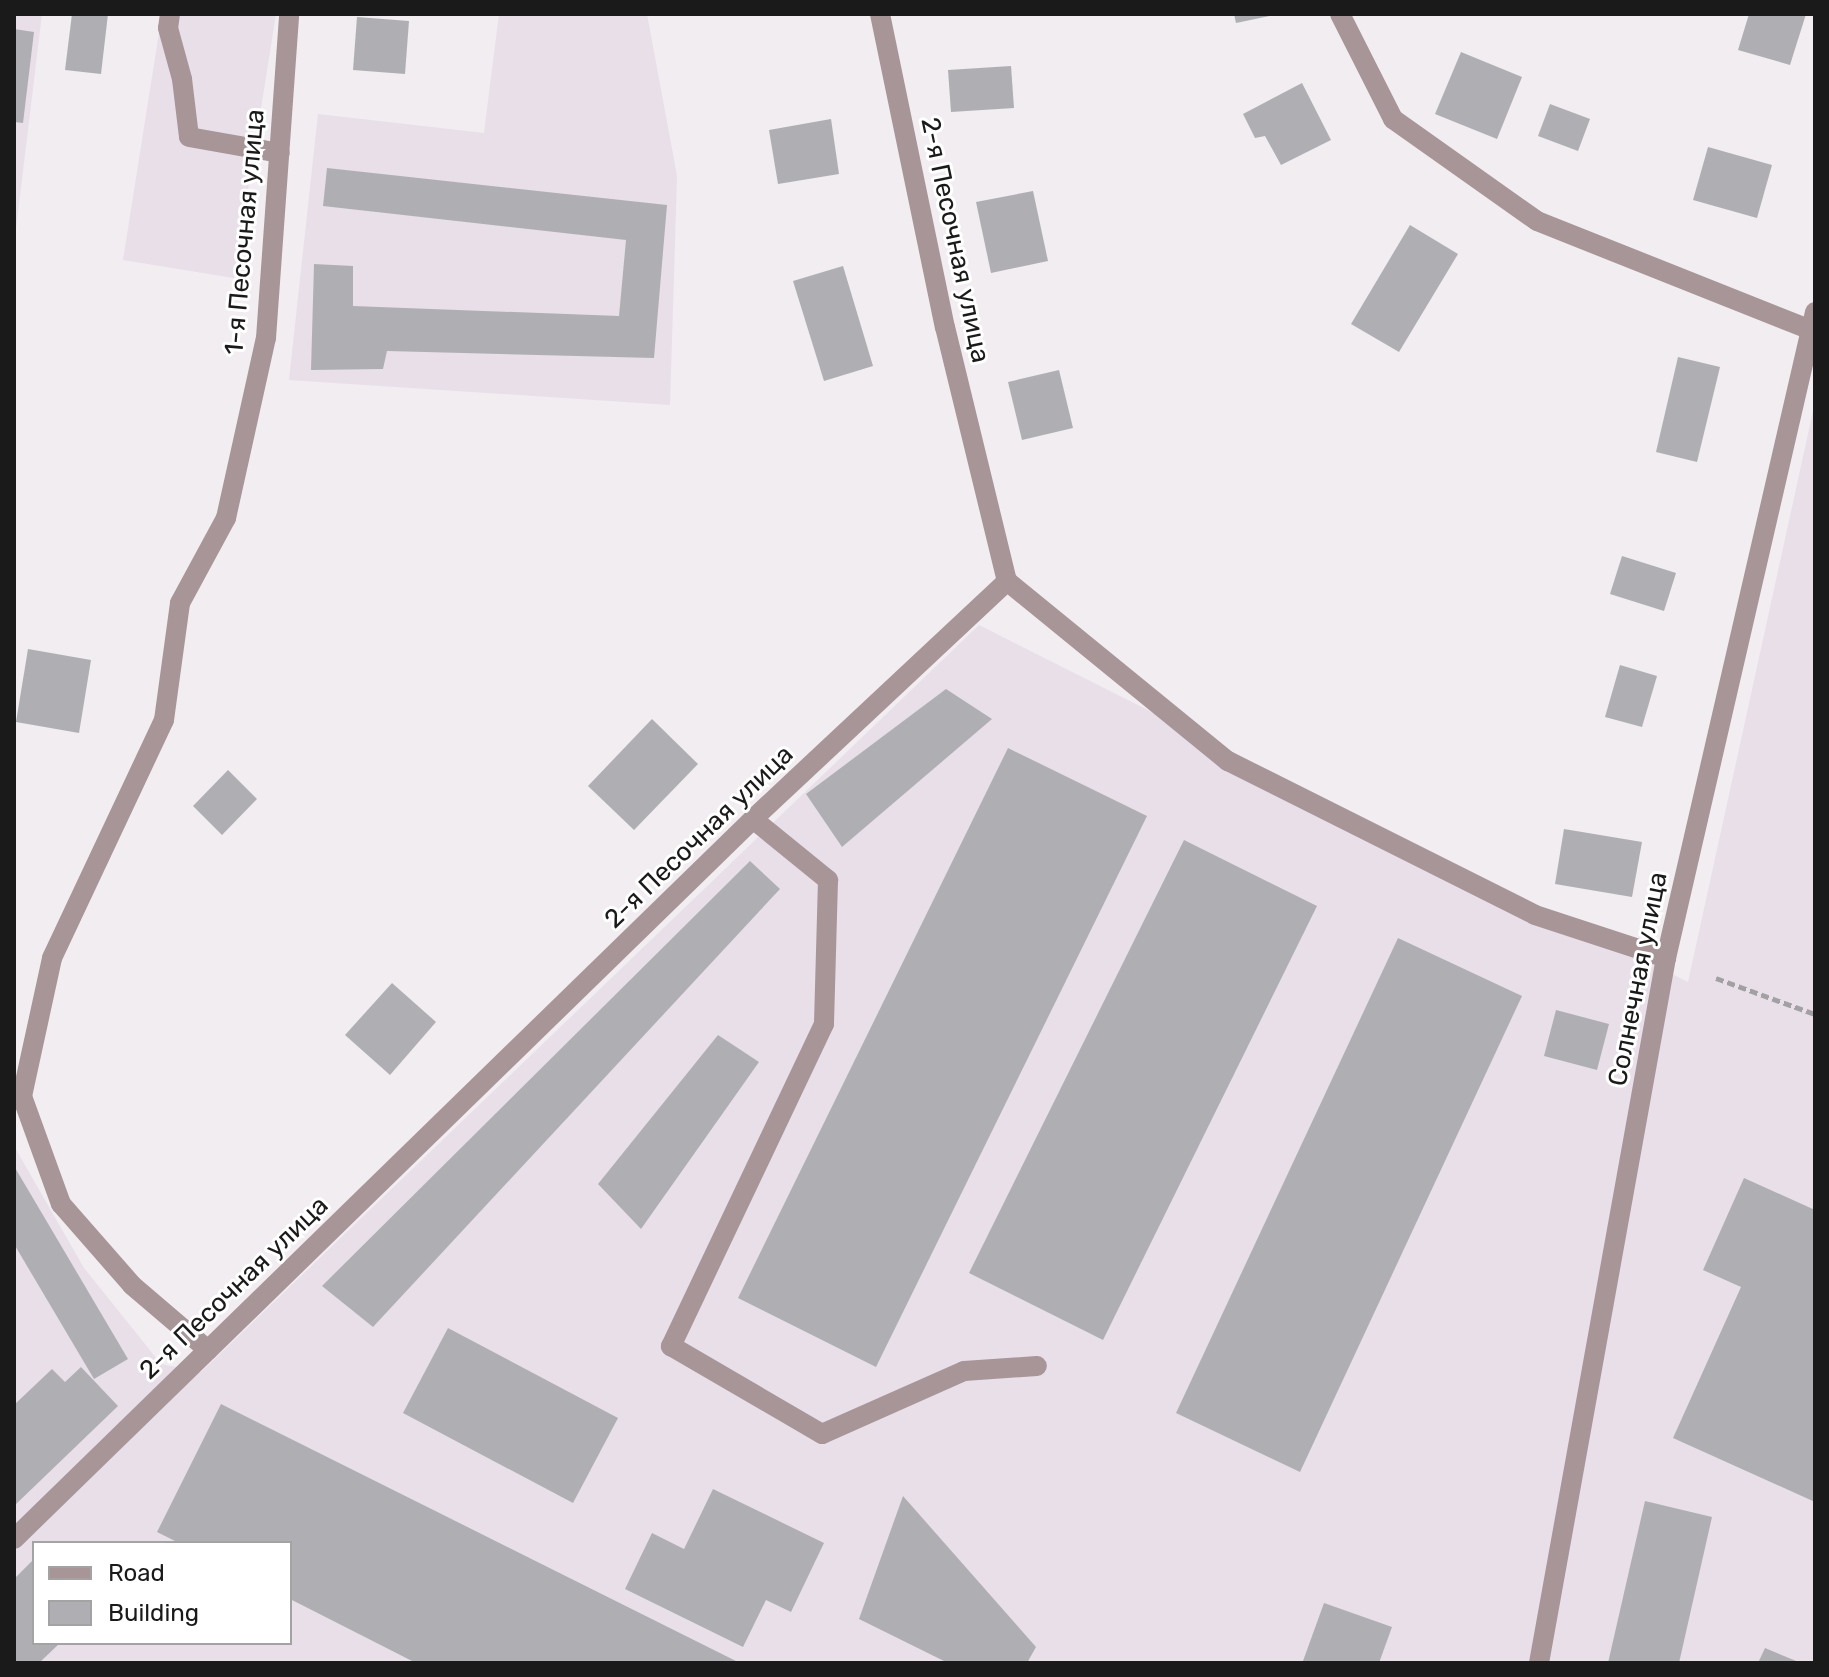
<!DOCTYPE html>
<meta charset="utf-8">
<style>
body{margin:0}
#map{position:relative;width:1829px;height:1677px;overflow:hidden;background:#f1edf1;font-family:Rubik,sans-serif}
div>[style]{position:absolute}
.built>*{inset:0;background:#e8dfe9}
.building>*{inset:0;background:#afafb3}
.path>*{height:5px;margin-top:-2.5px;transform-origin:0;background:repeating-linear-gradient(90deg,#a3a0a3 0 8px,transparent 0 12px)}
.minor>*{height:20px;margin:-10px;padding:0 10px;transform-origin:10px;border-radius:10px;background:#a79598}
span{translate:-50% -50%;white-space:nowrap;text-align:center;line-height:1.15;-webkit-text-stroke:6px #fff;paint-order:stroke}
.street-label{font-size:26px;color:#1b1a1b}
.frame{position:absolute;inset:0;border:16px solid #1b1a1b;pointer-events:none}
.legend{position:absolute;left:32px;top:1541px;width:260px;height:104px;box-sizing:border-box;background:#fff;border:2px solid #a4a3a4;margin:0;padding:10px 14px;list-style:none;font-size:24px;color:#1b1a1b}
.legend li{display:flex;align-items:center;gap:16px;height:40px}
.legend b{width:40px;border:2px solid #a4a3a4}
</style>
<div id="map">
<div class="built">
<div style="clip-path:polygon(14px 14px,42px 14px,14px 245px)"></div>
<div style="clip-path:polygon(162px 14px,276px 14px,234px 278px,123px 260px)"></div>
<div style="clip-path:polygon(499px 14px,647px 14px,677px 176px,670px 405px,289px 380px,318px 114px,484px 133px)"></div>
<div style="clip-path:polygon(evenodd,1815px 402px,1815px 1663px,14px 1663px,14px 1146px,84px 1268px,161px 1364px,201px 1372px,979px 625px,1688px 982px,1815px 402px,34px 1543px,290px 1543px,290px 1643px,34px 1643px,34px 1543px)"></div>
</div>
<div class="building">
<div style="clip-path:polygon(72px 14px,108px 14px,101px 74px,65px 70px)"></div>
<div style="clip-path:polygon(1234px 14px,1274px 14px,1274px 15px,1236px 23px)"></div>
<div style="clip-path:polygon(1749px 14px,1806px 14px,1790px 65px,1738px 50px)"></div>
<div style="clip-path:polygon(357px 17px,409px 21px,405px 74px,353px 70px)"></div>
<div style="clip-path:polygon(14px 29px,34px 32px,23px 123px,14px 122px)"></div>
<div style="clip-path:polygon(1461px 52px,1522px 77px,1497px 139px,1435px 114px)"></div>
<div style="clip-path:polygon(1011px 66px,1014px 108px,951px 112px,948px 70px)"></div>
<div style="clip-path:polygon(1302px 83px,1331px 140px,1281px 165px,1265px 136px,1255px 138px,1243px 114px)"></div>
<div style="clip-path:polygon(1550px 104px,1590px 119px,1578px 151px,1538px 136px)"></div>
<div style="clip-path:polygon(831px 119px,839px 174px,778px 184px,769px 130px)"></div>
<div style="clip-path:polygon(1708px 147px,1772px 165px,1757px 218px,1693px 200px)"></div>
<div style="clip-path:polygon(327px 168px,667px 205px,654px 358px,387px 351px,383px 369px,311px 370px,314px 264px,353px 266px,353px 306px,619px 316px,626px 240px,323px 206px)"></div>
<div style="clip-path:polygon(1033px 191px,1048px 261px,991px 273px,976px 202px)"></div>
<div style="clip-path:polygon(1410px 225px,1458px 254px,1399px 352px,1351px 324px)"></div>
<div style="clip-path:polygon(843px 266px,873px 366px,824px 381px,793px 281px)"></div>
<div style="clip-path:polygon(1678px 357px,1720px 367px,1697px 462px,1656px 452px)"></div>
<div style="clip-path:polygon(1059px 370px,1073px 428px,1022px 440px,1008px 382px)"></div>
<div style="clip-path:polygon(1622px 556px,1676px 573px,1664px 611px,1610px 594px)"></div>
<div style="clip-path:polygon(28px 649px,91px 660px,79px 733px,16px 722px)"></div>
<div style="clip-path:polygon(1620px 665px,1657px 676px,1642px 727px,1605px 717px)"></div>
<div style="clip-path:polygon(946px 689px,992px 719px,842px 847px,806px 794px)"></div>
<div style="clip-path:polygon(652px 719px,698px 764px,634px 830px,588px 786px)"></div>
<div style="clip-path:polygon(1008px 748px,1147px 816px,876px 1367px,738px 1298px)"></div>
<div style="clip-path:polygon(228px 770px,257px 799px,222px 835px,193px 806px)"></div>
<div style="clip-path:polygon(1564px 829px,1642px 842px,1632px 897px,1555px 884px)"></div>
<div style="clip-path:polygon(1184px 840px,1317px 906px,1103px 1340px,969px 1273px)"></div>
<div style="clip-path:polygon(750px 861px,780px 889px,373px 1327px,322px 1286px)"></div>
<div style="clip-path:polygon(1398px 938px,1522px 996px,1300px 1472px,1176px 1413px)"></div>
<div style="clip-path:polygon(392px 983px,436px 1022px,390px 1075px,345px 1035px)"></div>
<div style="clip-path:polygon(1556px 1010px,1609px 1024px,1597px 1070px,1544px 1056px)"></div>
<div style="clip-path:polygon(718px 1035px,759px 1062px,641px 1229px,598px 1184px)"></div>
<div style="clip-path:polygon(14px 1166px,128px 1359px,94px 1379px,14px 1244px)"></div>
<div style="clip-path:polygon(1744px 1178px,1815px 1210px,1815px 1502px,1673px 1438px,1741px 1287px,1703px 1270px)"></div>
<div style="clip-path:polygon(448px 1328px,618px 1418px,573px 1503px,403px 1413px)"></div>
<div style="clip-path:polygon(81px 1367px,118px 1406px,14px 1506px,14px 1405px,52px 1369px,65px 1382px)"></div>
<div style="clip-path:polygon(221px 1404px,740px 1663px,416px 1663px,290px 1599px,290px 1543px,179px 1543px,157px 1532px)"></div>
<div style="clip-path:polygon(713px 1489px,824px 1543px,791px 1612px,766px 1600px,743px 1647px,625px 1589px,652px 1533px,684px 1549px)"></div>
<div style="clip-path:polygon(903px 1496px,1036px 1647px,1027px 1663px,948px 1663px,859px 1619px)"></div>
<div style="clip-path:polygon(1645px 1501px,1712px 1517px,1679px 1663px,1608px 1663px)"></div>
<div style="clip-path:polygon(34px 1559px,34px 1643px,60px 1643px,39px 1663px,14px 1663px,14px 1579px)"></div>
<div style="clip-path:polygon(1324px 1603px,1392px 1627px,1379px 1663px,1303px 1661px)"></div>
<div style="clip-path:polygon(1765px 1648px,1801px 1663px,1758px 1663px)"></div>
</div>
<div class="path">
<div style="left:1716px;top:978px;width:105px;rotate:20deg"></div>
</div>
<div class="minor">
<div style="left:170px;top:14px;width:14px;rotate:98deg"></div>
<div style="left:168px;top:28px;width:53px;rotate:74.6deg"></div>
<div style="left:182px;top:79px;width:58px;rotate:83.1deg"></div>
<div style="left:189px;top:137px;width:92px;rotate:10deg"></div>
<div style="left:880px;top:14px;width:320px;rotate:78.3deg"></div>
<div style="left:945px;top:327px;width:261px;rotate:76.3deg"></div>
<div style="left:1340px;top:14px;width:118px;rotate:63.2deg"></div>
<div style="left:1393px;top:119px;width:176px;rotate:35.3deg"></div>
<div style="left:1537px;top:221px;width:295px;rotate:21.7deg"></div>
<div style="left:1007px;top:581px;width:285px;rotate:39.2deg"></div>
<div style="left:1228px;top:761px;width:343px;rotate:26.6deg"></div>
<div style="left:1535px;top:915px;width:138px;rotate:18.2deg"></div>
<div style="left:753px;top:819px;width:97px;rotate:39.1deg"></div>
<div style="left:828px;top:880px;width:144px;rotate:91.6deg"></div>
<div style="left:824px;top:1024px;width:357px;rotate:115.4deg"></div>
<div style="left:671px;top:1346px;width:175px;rotate:30.2deg"></div>
<div style="left:822px;top:1434px;width:155px;rotate:-23.9deg"></div>
<div style="left:964px;top:1371px;width:73px;rotate:-3.9deg"></div>
<div style="left:208px;top:1350px;width:100px;rotate:-139.5deg"></div>
<div style="left:132px;top:1285px;width:108px;rotate:-131.2deg"></div>
<div style="left:61px;top:1204px;width:115px;rotate:-109.9deg"></div>
<div style="left:22px;top:1096px;width:141px;rotate:-77.7deg"></div>
<div style="left:52px;top:958px;width:263px;rotate:-64.8deg"></div>
<div style="left:164px;top:720px;width:118px;rotate:-82.2deg"></div>
<div style="left:180px;top:603px;width:97px;rotate:-61.6deg"></div>
<div style="left:226px;top:518px;width:184px;rotate:-77.5deg"></div>
<div style="left:266px;top:338px;width:325px;rotate:-85.9deg"></div>
<div style="left:14px;top:1539px;width:1032px;rotate:-44.25deg"></div>
<div style="left:753px;top:819px;width:348px;rotate:-43.1deg"></div>
<div style="left:1539px;top:1663px;width:716px;rotate:-79.79deg"></div>
<div style="left:1666px;top:958px;width:663px;rotate:-77.01deg"></div>
</div>
<div class="street-label">
<span style="left:245px;top:232px;rotate:-85deg">1-я Песочная улица</span>
<span style="left:955px;top:240px;rotate:78deg">2-я Песочная улица</span>
<span style="left:699px;top:837px;rotate:-44deg">2-я Песочная улица</span>
<span style="left:1638px;top:979px;rotate:-79deg">Солнечная улица</span>
<span style="left:234px;top:1288px;rotate:-44deg">2-я Песочная улица</span>
</div>
<div class="frame"></div>
<ul class="legend">
<li><b style="height:10px;background:#a79598"></b>Road</li>
<li><b style="height:22px;background:#afafb3"></b>Building</li>
</ul>
</div>
